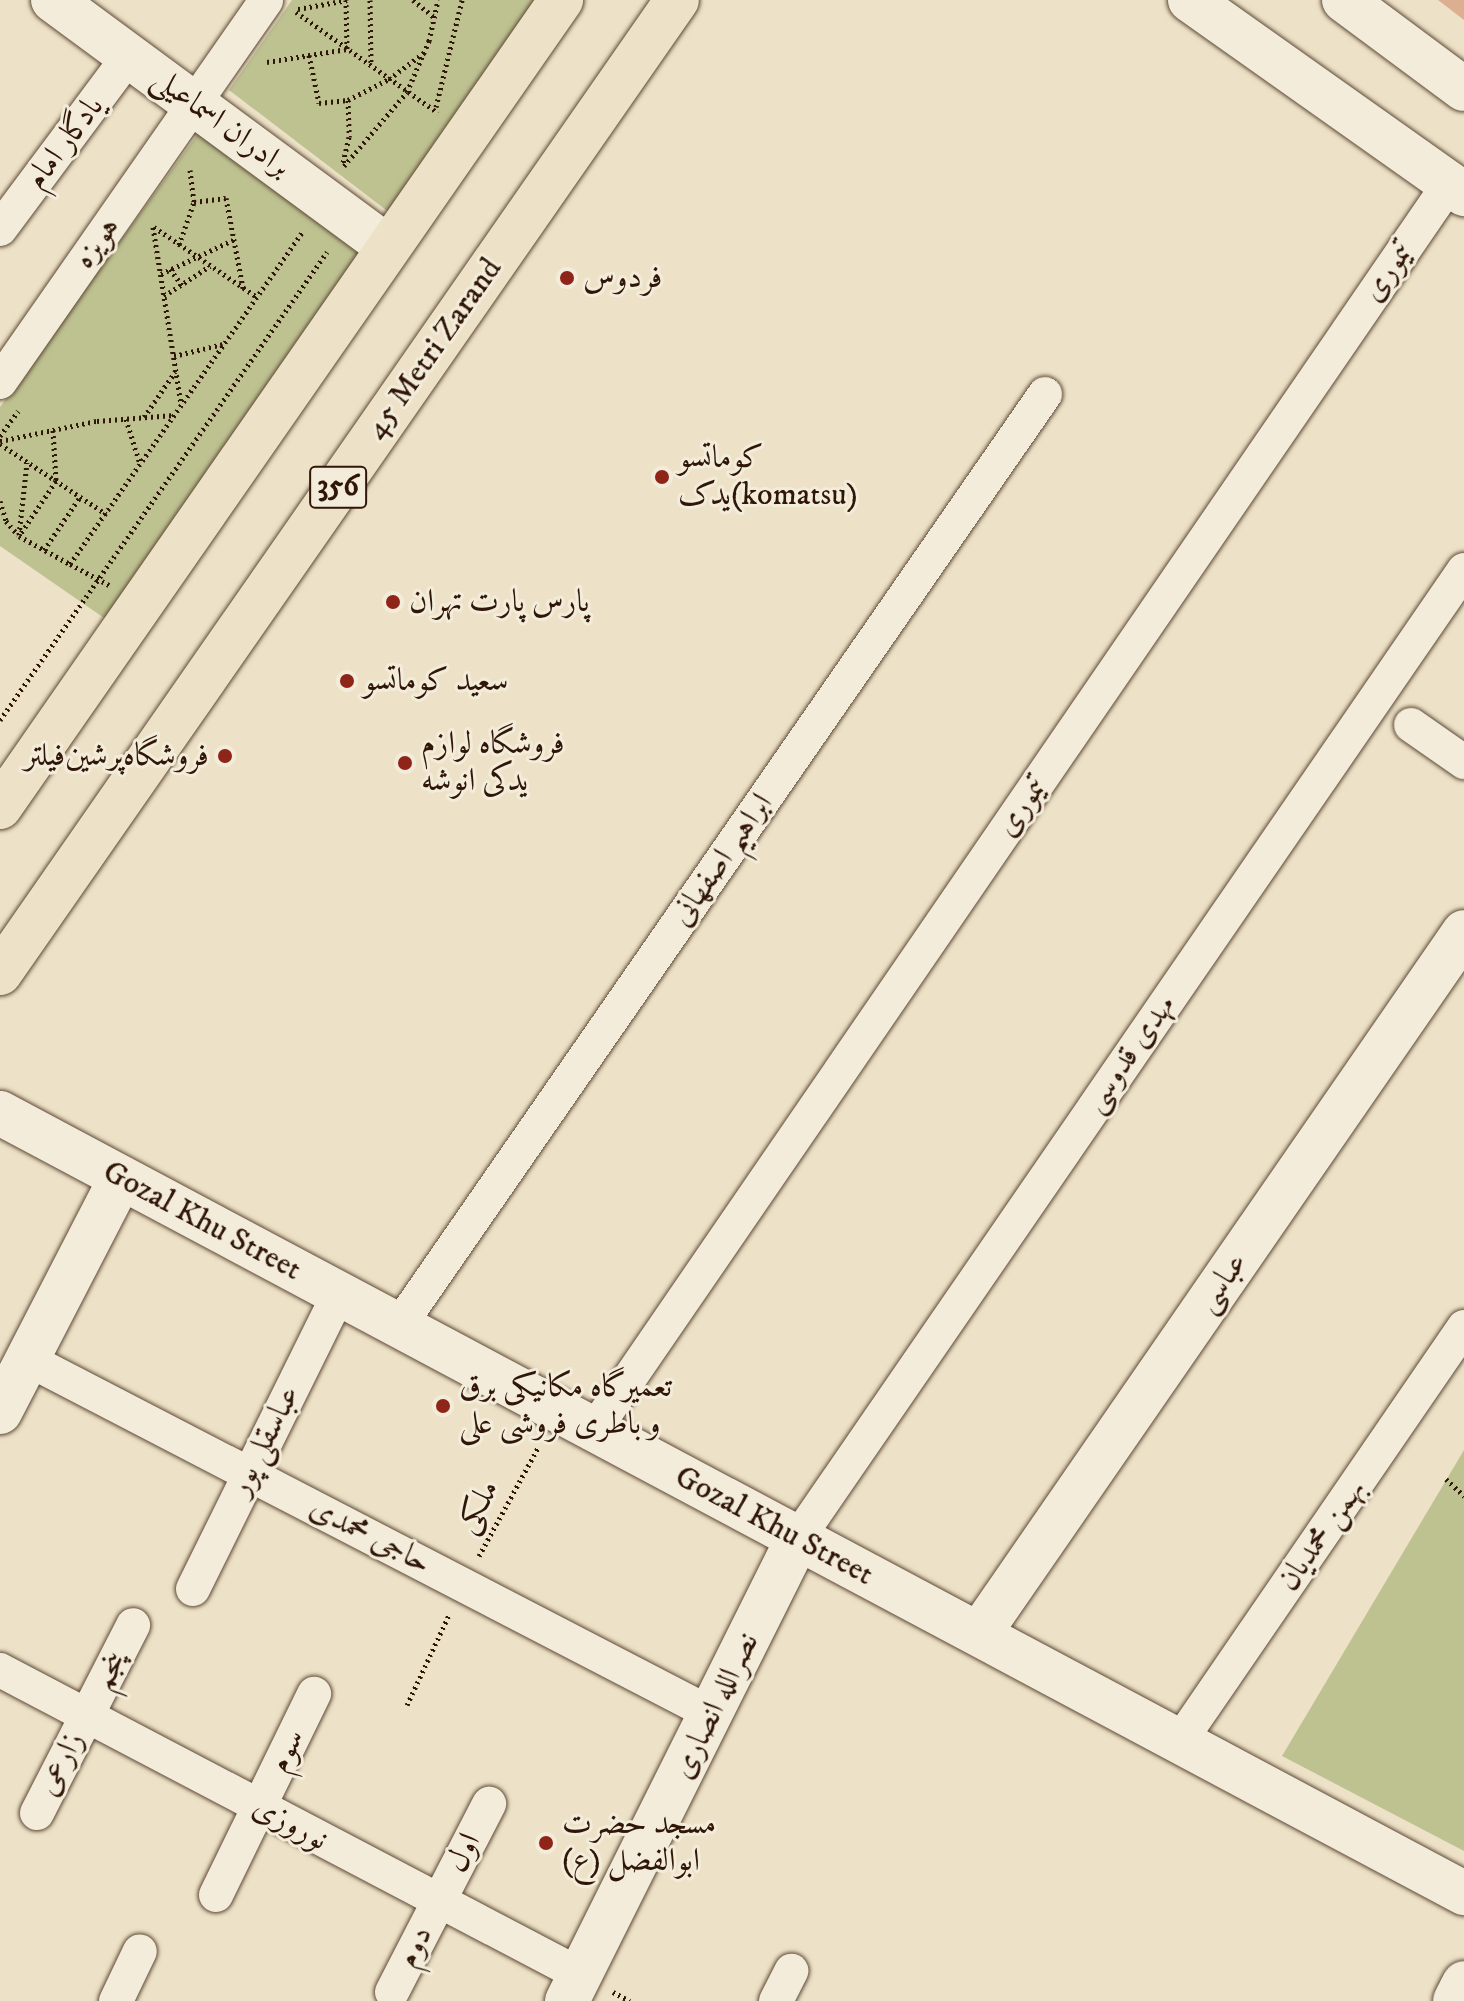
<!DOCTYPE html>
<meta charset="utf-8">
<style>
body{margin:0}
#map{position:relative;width:1464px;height:2001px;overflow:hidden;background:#ede2c7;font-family:"IM FELL DW Pica",Amiri,serif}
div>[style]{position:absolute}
.green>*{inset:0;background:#bec291}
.building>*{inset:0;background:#dcaf91}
.path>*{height:5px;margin-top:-2.5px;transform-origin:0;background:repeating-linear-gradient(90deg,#2f1606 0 2px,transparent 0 6px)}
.roads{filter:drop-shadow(0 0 2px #5e4936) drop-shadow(0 0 2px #5e4936)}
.street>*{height:34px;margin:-17px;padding:0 17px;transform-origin:17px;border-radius:17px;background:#f3ecdb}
.secondary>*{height:44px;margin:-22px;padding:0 22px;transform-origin:22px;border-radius:22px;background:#f3ecdb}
.primary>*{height:44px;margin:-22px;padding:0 22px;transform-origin:22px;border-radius:22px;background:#ede2c7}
.dots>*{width:22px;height:22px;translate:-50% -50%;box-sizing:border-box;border:4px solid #f3ecdb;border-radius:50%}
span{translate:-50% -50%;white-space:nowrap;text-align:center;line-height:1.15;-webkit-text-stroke:6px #f3ecdb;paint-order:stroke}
.shield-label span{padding:2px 6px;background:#f3ecdb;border:2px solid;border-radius:6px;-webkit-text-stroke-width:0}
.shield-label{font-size:30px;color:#2f1606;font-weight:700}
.street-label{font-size:32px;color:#2f1606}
.poi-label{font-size:32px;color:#2f1606}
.left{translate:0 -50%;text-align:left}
.right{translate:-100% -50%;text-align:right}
</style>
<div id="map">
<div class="green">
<div style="clip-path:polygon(292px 0,537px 0,390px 213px,229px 90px)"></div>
<div style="clip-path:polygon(200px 131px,359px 251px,358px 261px,107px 620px,0 546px,0 407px)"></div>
<div style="clip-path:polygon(1464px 1450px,1464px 1851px,1282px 1756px)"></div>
</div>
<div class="building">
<div style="clip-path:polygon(1438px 0,1464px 0,1464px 20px)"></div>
</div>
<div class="path">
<div style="left:370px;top:0;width:65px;rotate:89.1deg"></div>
<div style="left:413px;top:0;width:27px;rotate:39deg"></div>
<div style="left:298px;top:9px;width:50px;rotate:-10.4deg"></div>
<div style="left:296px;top:12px;width:174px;rotate:35.4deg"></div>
<div style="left:309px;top:55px;width:49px;rotate:78.2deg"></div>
<div style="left:319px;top:103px;width:29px;rotate:-6deg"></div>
<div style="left:348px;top:100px;width:37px;rotate:88deg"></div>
<div style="left:349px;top:137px;width:28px;rotate:103deg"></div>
<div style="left:267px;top:62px;width:81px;rotate:-9.2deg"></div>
<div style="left:347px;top:49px;width:49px;rotate:-91.2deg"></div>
<div style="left:348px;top:100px;width:46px;rotate:-27.1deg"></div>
<div style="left:389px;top:79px;width:45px;rotate:-36.9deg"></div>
<div style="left:436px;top:107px;width:110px;rotate:-76.3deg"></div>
<div style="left:344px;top:166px;width:97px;rotate:-49.6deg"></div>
<div style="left:407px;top:92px;width:56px;rotate:-66.7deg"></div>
<div style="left:429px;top:41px;width:42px;rotate:-77.6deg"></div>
<div style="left:190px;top:170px;width:32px;rotate:83deg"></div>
<div style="left:194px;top:202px;width:32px;rotate:-7deg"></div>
<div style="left:226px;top:198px;width:92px;rotate:79.3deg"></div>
<div style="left:153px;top:227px;width:179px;rotate:81deg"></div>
<div style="left:154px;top:227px;width:125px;rotate:34.2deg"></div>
<div style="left:179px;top:245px;width:46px;rotate:-70.8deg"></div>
<div style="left:170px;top:269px;width:20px;rotate:53deg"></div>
<div style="left:161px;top:274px;width:82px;rotate:-25.3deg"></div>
<div style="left:164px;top:296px;width:55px;rotate:-33.1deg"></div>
<div style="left:174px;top:356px;width:50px;rotate:-13.8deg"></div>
<div style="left:144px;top:417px;width:55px;rotate:-55.4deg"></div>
<div style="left:126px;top:419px;width:47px;rotate:72.7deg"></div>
<div style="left:53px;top:430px;width:51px;rotate:86.6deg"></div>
<div style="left:56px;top:481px;width:66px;rotate:123.9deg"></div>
<div style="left:19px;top:536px;width:58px;rotate:28.8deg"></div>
<div style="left:0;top:436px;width:31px;rotate:-54deg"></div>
<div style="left:0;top:441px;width:99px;rotate:-11.7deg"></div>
<div style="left:97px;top:421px;width:77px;rotate:-4.5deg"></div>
<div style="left:0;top:444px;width:127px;rotate:33.4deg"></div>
<div style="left:0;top:501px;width:21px;rotate:73deg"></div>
<div style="left:6px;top:521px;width:18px;rotate:49deg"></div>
<div style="left:19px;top:535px;width:73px;rotate:-83.7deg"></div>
<div style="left:44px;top:550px;width:64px;rotate:-55.8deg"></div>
<div style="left:109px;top:585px;width:44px;rotate:-151.7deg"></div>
<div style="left:70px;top:564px;width:406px;rotate:-55deg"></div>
<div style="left:0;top:720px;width:571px;rotate:-55.06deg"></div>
<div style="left:1446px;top:1479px;width:25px;rotate:43deg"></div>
<div style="left:479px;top:1556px;width:125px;rotate:-61.4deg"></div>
<div style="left:407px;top:1705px;width:99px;rotate:-65deg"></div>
<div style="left:613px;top:1992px;width:19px;rotate:28deg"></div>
</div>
<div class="roads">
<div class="street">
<div style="left:0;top:229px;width:216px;rotate:-53.3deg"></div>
<div style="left:0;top:382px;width:465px;rotate:-55.1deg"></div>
<div style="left:1411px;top:725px;width:65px;rotate:34.9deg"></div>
<div style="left:399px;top:1326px;width:1134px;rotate:-55.27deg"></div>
<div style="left:27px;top:1359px;width:772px;rotate:27.4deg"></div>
<div style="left:594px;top:1430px;width:1511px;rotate:-55.54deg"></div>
<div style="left:798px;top:1538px;width:1175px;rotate:-55.47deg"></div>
<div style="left:193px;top:1589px;width:329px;rotate:-63.7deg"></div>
<div style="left:0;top:1670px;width:656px;rotate:27.7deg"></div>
<div style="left:1180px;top:1741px;width:502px;rotate:-55.55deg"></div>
<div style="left:37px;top:1813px;width:211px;rotate:-62.9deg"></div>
<div style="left:216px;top:1895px;width:224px;rotate:-64deg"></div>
<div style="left:392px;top:1992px;width:212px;rotate:-62.7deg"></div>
<div style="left:116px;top:2001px;width:55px;rotate:-64.4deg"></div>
<div style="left:776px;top:2001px;width:34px;rotate:-63deg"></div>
</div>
<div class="secondary">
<div style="left:53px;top:0;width:416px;rotate:36.4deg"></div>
<div style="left:1190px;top:0;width:336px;rotate:35.3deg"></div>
<div style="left:1344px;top:0;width:149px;rotate:36.6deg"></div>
<div style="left:0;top:1113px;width:1659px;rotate:28.05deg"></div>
<div style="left:0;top:1412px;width:263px;rotate:-62.7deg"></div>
<div style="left:979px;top:1634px;width:853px;rotate:-55.36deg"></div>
<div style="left:567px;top:2001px;width:517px;rotate:-63.48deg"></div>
<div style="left:1455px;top:2001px;width:20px;rotate:-63deg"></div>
</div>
<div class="primary">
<div style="left:0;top:807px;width:983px;rotate:-55.19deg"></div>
<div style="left:0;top:973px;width:1185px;rotate:-55.17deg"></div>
</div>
</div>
<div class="dots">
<div style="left:567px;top:278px;background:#8f2418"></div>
<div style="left:662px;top:477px;background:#8f2418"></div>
<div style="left:393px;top:602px;background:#8f2418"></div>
<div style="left:347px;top:681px;background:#8f2418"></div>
<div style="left:225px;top:756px;background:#8f2418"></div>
<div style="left:405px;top:763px;background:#8f2418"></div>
<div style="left:443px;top:1406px;background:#8f2418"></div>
<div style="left:546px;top:1843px;background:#8f2418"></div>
</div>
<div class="shield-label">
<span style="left:338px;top:487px">356</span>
</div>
<div class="street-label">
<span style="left:221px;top:123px;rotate:36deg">برادران اسماعیلی</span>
<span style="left:65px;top:143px;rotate:-53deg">یادگار امام</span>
<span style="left:97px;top:243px;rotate:-55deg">هویزه</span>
<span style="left:1388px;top:272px;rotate:-56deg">تیموری</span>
<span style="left:434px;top:349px;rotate:-55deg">45 Metri Zarand</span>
<span style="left:1022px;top:807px;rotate:-56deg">تیموری</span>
<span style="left:722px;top:860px;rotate:-55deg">ابراهیم اصفهانی</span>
<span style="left:1130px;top:1054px;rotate:-55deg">مهدی قدوسی</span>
<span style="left:202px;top:1221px;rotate:28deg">Gozal Khu Street</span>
<span style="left:1222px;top:1283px;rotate:-55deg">عباسی</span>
<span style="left:265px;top:1441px;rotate:-63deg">عباسقلی پور</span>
<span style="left:478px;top:1507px;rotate:-61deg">ملکی</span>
<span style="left:774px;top:1526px;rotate:28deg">Gozal Khu Street</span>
<span style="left:1322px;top:1535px;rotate:-55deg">بهمن محمدیان</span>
<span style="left:370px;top:1536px;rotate:27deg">حاجی محمدی</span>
<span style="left:110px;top:1671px;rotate:-63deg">پنجم</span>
<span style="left:716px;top:1706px;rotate:-64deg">نصرالله انصاری</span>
<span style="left:287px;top:1751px;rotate:-64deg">سوم</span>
<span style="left:61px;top:1764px;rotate:-63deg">زارعی</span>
<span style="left:290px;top:1824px;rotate:28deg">نوروزی</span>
<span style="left:464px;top:1853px;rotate:-63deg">اول</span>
<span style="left:415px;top:1947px;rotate:-63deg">دوم</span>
</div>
<div class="poi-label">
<span class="left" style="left:583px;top:278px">فردوس</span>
<span class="left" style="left:678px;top:477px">کوماتسو<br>یدک(komatsu)</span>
<span class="left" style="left:409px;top:602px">پارس پارت تهران</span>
<span class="left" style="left:363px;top:681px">سعید کوماتسو</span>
<span class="left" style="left:421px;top:763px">فروشگاه لوازم<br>یدکی انوشه</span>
<span class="right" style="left:209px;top:756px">فروشگاه‌پرشین‌فیلتر</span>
<span class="left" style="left:459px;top:1406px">تعمیرگاه مکانیکی برق<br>و باطری فروشی علی</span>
<span class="left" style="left:562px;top:1843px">مسجد حضرت<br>ابوالفضل (ع)</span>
</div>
</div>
